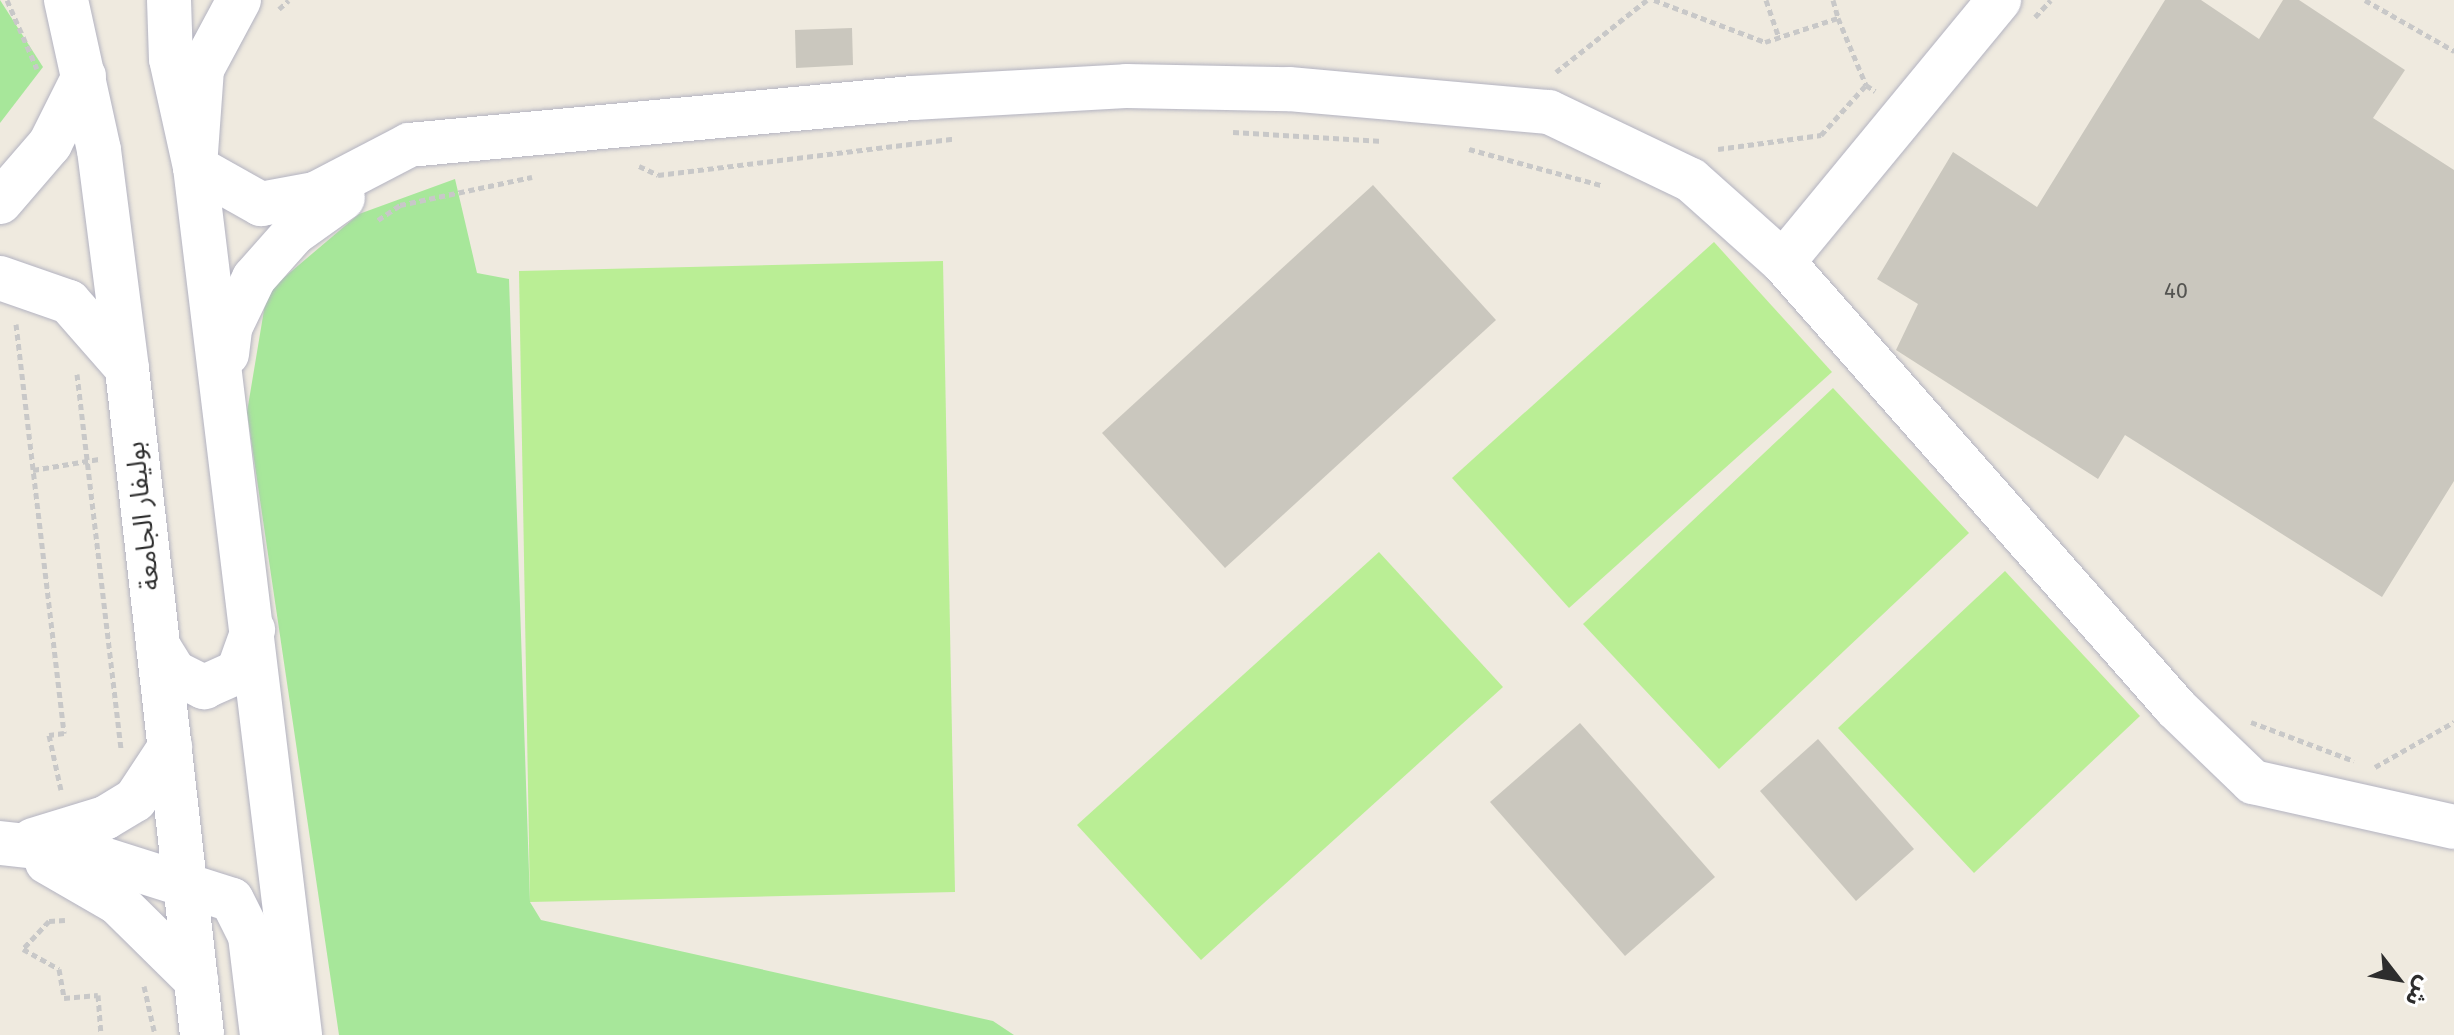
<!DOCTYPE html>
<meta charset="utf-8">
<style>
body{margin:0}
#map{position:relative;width:2454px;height:1035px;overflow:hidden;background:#efeadf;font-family:"Fira Sans","Noto Sans Arabic",sans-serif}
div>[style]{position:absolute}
.green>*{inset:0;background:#a7e79a}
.pitch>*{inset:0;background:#baee95}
.building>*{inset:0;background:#cac7be}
.path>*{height:5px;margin-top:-2.5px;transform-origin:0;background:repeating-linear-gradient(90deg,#c8c8c8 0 6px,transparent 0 10px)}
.roads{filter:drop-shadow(0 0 2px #b3b3c1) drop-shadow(0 0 2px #b3b3c1)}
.minor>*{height:44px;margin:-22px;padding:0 22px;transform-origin:22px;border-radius:22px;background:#fff}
span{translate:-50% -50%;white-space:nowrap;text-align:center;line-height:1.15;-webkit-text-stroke:8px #fff;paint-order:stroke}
.number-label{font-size:22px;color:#545451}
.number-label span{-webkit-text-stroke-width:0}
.street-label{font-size:26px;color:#2d2d2d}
.north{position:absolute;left:2358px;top:939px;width:80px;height:80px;-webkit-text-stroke:6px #fff;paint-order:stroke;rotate:121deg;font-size:22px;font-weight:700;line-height:32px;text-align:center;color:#2d2d2d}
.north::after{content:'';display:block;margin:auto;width:28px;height:36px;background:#2d2d2d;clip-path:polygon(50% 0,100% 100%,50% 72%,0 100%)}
</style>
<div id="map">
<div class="green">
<div style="clip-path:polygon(0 0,43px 67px,0 123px)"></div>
<div style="clip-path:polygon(455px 179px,477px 273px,509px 279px,530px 902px,541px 920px,993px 1021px,1014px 1035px,339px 1035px,247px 412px,267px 292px,359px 214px)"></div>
</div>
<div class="pitch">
<div style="clip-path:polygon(1714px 242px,1832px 372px,1569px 608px,1452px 478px)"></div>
<div style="clip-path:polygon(943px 261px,955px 892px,530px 902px,519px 271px)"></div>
<div style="clip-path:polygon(1833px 388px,1969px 533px,1719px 769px,1583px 624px)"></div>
<div style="clip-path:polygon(1379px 552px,1503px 687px,1201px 960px,1077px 825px)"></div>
<div style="clip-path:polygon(2005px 571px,2140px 716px,1974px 873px,1838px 728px)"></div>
</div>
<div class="building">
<div style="clip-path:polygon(2165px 0,2201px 0,2259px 39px,2283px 0,2299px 0,2405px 70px,2373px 118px,2454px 170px,2454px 481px,2382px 597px,2125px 435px,2098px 479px,1896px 350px,1918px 304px,1877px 279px,1953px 152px,2037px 207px)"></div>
<div style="clip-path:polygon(852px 28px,853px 65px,796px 68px,795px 30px)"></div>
<div style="clip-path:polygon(1373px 185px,1496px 320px,1225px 568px,1102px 433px)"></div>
<div style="clip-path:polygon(1580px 723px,1715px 877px,1625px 956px,1490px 802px)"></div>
<div style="clip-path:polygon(1818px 739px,1914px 849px,1856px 901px,1760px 791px)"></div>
</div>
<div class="path">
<div style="left:7px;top:0;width:75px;rotate:66.5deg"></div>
<div style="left:1654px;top:0;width:119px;rotate:20.7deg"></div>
<div style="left:1765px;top:42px;width:77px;rotate:-18.2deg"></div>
<div style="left:1838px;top:18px;width:73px;rotate:67.3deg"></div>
<div style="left:1766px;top:0;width:39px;rotate:71deg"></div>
<div style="left:1833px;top:0;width:19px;rotate:74deg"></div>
<div style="left:2365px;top:0;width:103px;rotate:29.8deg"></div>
<div style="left:279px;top:9px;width:13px;rotate:-42deg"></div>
<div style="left:2035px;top:17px;width:23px;rotate:-47deg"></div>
<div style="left:1556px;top:72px;width:116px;rotate:-38.4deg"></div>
<div style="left:1233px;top:132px;width:150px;rotate:3.4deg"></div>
<div style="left:1469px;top:149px;width:137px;rotate:15.3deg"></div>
<div style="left:1718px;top:149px;width:104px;rotate:-7.7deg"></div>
<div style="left:1821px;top:135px;width:67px;rotate:-48deg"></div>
<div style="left:1866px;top:85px;width:11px;rotate:34deg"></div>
<div style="left:639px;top:166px;width:21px;rotate:25deg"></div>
<div style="left:658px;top:175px;width:297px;rotate:-7deg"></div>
<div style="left:378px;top:220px;width:27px;rotate:-34deg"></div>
<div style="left:400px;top:205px;width:135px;rotate:-12deg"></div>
<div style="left:16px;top:324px;width:412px;rotate:83.3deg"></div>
<div style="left:64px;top:733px;width:15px;rotate:172deg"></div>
<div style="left:49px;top:735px;width:56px;rotate:77.7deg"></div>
<div style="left:77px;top:374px;width:378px;rotate:83.3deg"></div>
<div style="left:33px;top:470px;width:67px;rotate:-9.5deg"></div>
<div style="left:2251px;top:722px;width:110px;rotate:20.7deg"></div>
<div style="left:2375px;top:767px;width:91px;rotate:-29.7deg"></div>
<div style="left:65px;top:920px;width:16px;rotate:176deg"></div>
<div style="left:49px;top:921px;width:38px;rotate:133deg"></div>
<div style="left:23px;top:949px;width:41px;rotate:29.1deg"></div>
<div style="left:59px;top:969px;width:29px;rotate:80deg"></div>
<div style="left:64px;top:998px;width:34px;rotate:-5deg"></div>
<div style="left:98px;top:995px;width:40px;rotate:85.7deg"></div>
<div style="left:144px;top:986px;width:50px;rotate:77.3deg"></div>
</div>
<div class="roads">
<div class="minor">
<div style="left:66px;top:0;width:154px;rotate:77.6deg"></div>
<div style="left:99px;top:150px;width:221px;rotate:82.7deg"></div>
<div style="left:127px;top:369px;width:670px;rotate:83.57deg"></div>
<div style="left:169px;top:0;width:59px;rotate:88.1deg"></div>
<div style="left:171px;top:59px;width:111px;rotate:77.5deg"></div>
<div style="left:195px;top:167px;width:874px;rotate:83.1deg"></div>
<div style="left:239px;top:0;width:78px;rotate:118.2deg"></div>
<div style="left:202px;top:69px;width:98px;rotate:94.1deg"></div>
<div style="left:195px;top:167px;width:76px;rotate:29.3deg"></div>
<div style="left:261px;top:204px;width:55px;rotate:-10.5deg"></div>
<div style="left:315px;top:194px;width:106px;rotate:-27.5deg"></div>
<div style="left:409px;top:145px;width:506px;rotate:-5.33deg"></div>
<div style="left:913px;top:98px;width:213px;rotate:-3.2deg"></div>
<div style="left:1126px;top:86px;width:163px;rotate:1.1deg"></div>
<div style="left:1289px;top:89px;width:261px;rotate:5.1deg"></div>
<div style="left:1549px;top:112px;width:157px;rotate:25.6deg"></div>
<div style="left:1691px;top:180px;width:123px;rotate:41.7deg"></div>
<div style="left:1783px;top:262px;width:594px;rotate:48.61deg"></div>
<div style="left:2176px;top:708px;width:107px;rotate:43.9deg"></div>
<div style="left:2253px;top:782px;width:206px;rotate:12.6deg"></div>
<div style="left:0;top:202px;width:77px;rotate:-49.2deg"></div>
<div style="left:50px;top:144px;width:76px;rotate:-63.4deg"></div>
<div style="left:1783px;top:262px;width:340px;rotate:-50.5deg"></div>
<div style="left:0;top:278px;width:73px;rotate:19.2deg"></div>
<div style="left:69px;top:302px;width:88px;rotate:48.7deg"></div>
<div style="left:227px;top:354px;width:26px;rotate:-83deg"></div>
<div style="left:230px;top:328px;width:55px;rotate:-64.4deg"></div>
<div style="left:254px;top:278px;width:60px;rotate:-48.4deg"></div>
<div style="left:294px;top:233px;width:60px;rotate:-35.5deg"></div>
<div style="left:158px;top:646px;width:31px;rotate:58deg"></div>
<div style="left:174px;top:672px;width:34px;rotate:27deg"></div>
<div style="left:204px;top:687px;width:37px;rotate:-24deg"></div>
<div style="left:238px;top:672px;width:45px;rotate:-70.3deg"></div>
<div style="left:33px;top:840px;width:75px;rotate:-17deg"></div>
<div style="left:105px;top:818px;width:35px;rotate:-31deg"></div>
<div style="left:135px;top:800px;width:64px;rotate:-56.6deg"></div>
<div style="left:0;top:843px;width:81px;rotate:6.3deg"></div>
<div style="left:81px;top:852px;width:158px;rotate:17.6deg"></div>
<div style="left:232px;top:900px;width:40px;rotate:63.4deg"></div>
<div style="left:250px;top:936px;width:100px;rotate:83.1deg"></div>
<div style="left:47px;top:862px;width:82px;rotate:30deg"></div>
<div style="left:118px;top:903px;width:110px;rotate:44.6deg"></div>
</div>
</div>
<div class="number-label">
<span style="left:2176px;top:291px">40</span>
</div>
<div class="street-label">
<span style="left:143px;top:516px;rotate:-96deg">بوليفار الجامعة</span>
</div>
<div class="north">ش</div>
</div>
